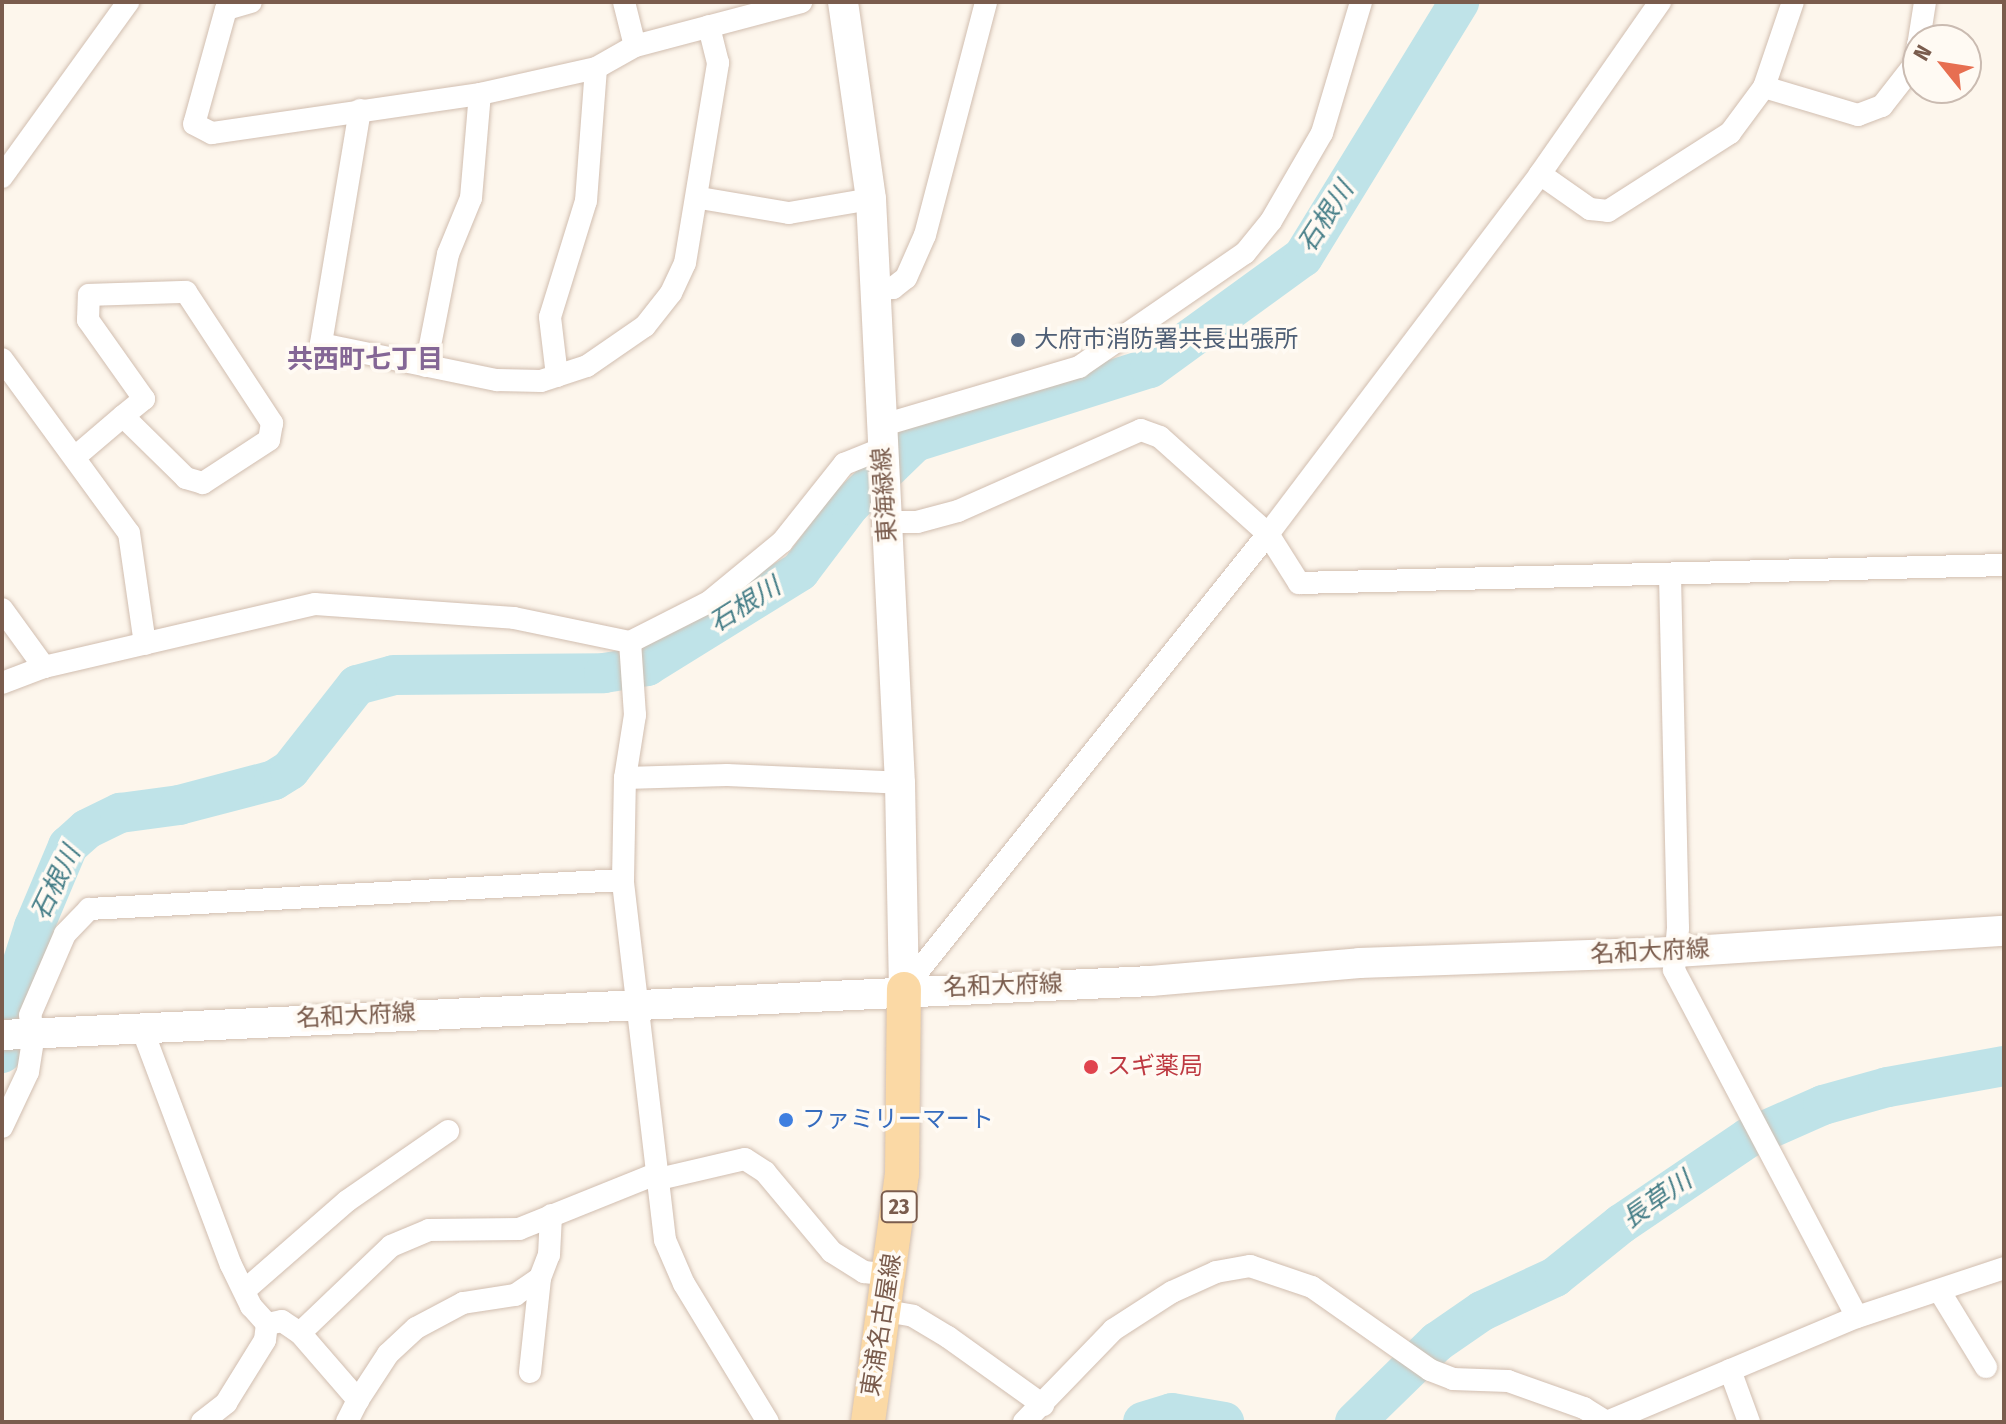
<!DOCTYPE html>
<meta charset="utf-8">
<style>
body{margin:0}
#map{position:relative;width:2006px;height:1424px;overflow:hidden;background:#fdf6ec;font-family:"Fira Sans Condensed","Noto Sans JP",sans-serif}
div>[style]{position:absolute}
.river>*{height:40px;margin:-20px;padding:0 20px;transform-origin:20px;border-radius:20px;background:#bfe3e8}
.roads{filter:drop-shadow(0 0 2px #d1beb0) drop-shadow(0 0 2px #d1beb0)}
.street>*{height:22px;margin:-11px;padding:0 11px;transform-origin:11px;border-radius:11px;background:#fff}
.secondary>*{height:30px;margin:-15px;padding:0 15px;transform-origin:15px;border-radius:15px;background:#fff}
.primary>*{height:34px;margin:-17px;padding:0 17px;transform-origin:17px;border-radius:17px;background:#fbd9a5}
.dots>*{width:22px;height:22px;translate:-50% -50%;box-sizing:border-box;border:4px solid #fffaf3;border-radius:50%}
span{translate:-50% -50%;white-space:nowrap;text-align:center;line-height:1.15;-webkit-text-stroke:7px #fffaf3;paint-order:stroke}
.shield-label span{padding:2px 6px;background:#fffaf3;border:2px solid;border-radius:6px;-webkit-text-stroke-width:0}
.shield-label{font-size:22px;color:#7a5c4d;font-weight:700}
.service-label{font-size:24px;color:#4e5e75}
.left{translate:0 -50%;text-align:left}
.street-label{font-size:24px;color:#7a5c4d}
.health-label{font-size:24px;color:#be3a42}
.shop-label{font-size:24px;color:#366cbe}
.water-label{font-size:26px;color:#437c86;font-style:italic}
.neighbourhood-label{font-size:26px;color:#846695;font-weight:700}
.frame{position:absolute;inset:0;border:4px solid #7a5c4d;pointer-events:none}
.north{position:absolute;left:1902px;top:24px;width:80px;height:80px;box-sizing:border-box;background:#fffaf3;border:2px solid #cabbb1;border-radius:50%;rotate:300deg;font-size:22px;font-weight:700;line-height:32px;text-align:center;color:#7a5c4d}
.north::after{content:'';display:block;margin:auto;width:28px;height:36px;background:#e76f51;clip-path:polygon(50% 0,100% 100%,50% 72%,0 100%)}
</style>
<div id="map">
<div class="river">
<div style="left:2px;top:1053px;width:55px;rotate:-80.5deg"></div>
<div style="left:11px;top:999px;width:76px;rotate:-72.3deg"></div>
<div style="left:34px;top:927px;width:88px;rotate:-67.2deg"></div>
<div style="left:68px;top:846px;width:25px;rotate:-42deg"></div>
<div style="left:87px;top:829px;width:37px;rotate:-26deg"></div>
<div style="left:120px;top:813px;width:60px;rotate:-7.7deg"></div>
<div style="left:179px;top:805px;width:98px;rotate:-14.7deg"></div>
<div style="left:274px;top:780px;width:19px;rotate:-32deg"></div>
<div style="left:290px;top:770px;width:108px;rotate:-51.8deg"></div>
<div style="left:357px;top:685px;width:38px;rotate:-15deg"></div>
<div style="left:394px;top:675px;width:210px;rotate:-0.5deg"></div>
<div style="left:604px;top:673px;width:44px;rotate:-9.2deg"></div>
<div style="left:647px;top:666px;width:180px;rotate:-31.8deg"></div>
<div style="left:800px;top:571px;width:83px;rotate:-52.9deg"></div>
<div style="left:850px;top:505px;width:91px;rotate:-44.1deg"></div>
<div style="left:915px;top:442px;width:246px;rotate:-17.5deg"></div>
<div style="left:1150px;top:368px;width:189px;rotate:-36deg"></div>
<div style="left:1303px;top:257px;width:299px;rotate:-58.5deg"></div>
<div style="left:1143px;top:1422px;width:30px;rotate:-17deg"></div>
<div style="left:1172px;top:1413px;width:53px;rotate:9.8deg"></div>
<div style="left:1355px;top:1422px;width:115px;rotate:-44.3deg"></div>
<div style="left:1437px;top:1342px;width:55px;rotate:-34.6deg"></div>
<div style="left:1482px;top:1311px;width:81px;rotate:-25deg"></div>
<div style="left:1555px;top:1277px;width:85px;rotate:-38.8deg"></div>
<div style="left:1621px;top:1224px;width:153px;rotate:-34.1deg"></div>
<div style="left:1748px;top:1138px;width:82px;rotate:-23.7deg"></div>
<div style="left:1823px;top:1105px;width:67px;rotate:-15.5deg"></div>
<div style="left:1888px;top:1087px;width:118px;rotate:-10.3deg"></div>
</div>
<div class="roads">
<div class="street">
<div style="left:251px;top:2px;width:26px;rotate:164deg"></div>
<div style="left:226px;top:9px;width:119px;rotate:105.5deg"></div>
<div style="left:194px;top:124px;width:20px;rotate:27deg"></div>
<div style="left:212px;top:133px;width:271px;rotate:-8.3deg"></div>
<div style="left:480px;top:94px;width:119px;rotate:-12.6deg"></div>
<div style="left:596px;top:68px;width:45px;rotate:-29.4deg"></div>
<div style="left:635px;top:46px;width:172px;rotate:-14.8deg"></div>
<div style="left:624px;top:2px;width:45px;rotate:76deg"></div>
<div style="left:1919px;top:40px;width:38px;rotate:-81deg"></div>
<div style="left:1764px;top:87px;width:98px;rotate:16.6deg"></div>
<div style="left:1858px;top:115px;width:26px;rotate:-21deg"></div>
<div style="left:1882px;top:106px;width:52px;rotate:-52deg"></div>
<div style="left:1914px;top:65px;width:21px;rotate:-79deg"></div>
<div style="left:360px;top:110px;width:237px;rotate:99.5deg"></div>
<div style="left:321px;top:344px;width:180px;rotate:11.6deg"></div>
<div style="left:497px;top:380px;width:44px;rotate:1.3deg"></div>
<div style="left:541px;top:381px;width:48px;rotate:-18.1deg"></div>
<div style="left:587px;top:366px;width:70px;rotate:-34.6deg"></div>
<div style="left:645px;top:326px;width:42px;rotate:-51.8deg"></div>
<div style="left:671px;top:293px;width:33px;rotate:-65deg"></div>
<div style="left:685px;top:263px;width:203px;rotate:-80.6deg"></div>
<div style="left:718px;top:63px;width:38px;rotate:-104deg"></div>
<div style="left:1540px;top:174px;width:61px;rotate:35deg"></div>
<div style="left:1590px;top:209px;width:18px;rotate:6deg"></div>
<div style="left:1608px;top:211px;width:145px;rotate:-32.6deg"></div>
<div style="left:1730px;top:133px;width:57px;rotate:-53.5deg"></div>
<div style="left:1764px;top:87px;width:90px;rotate:-71.2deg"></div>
<div style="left:2px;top:177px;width:216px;rotate:-54.2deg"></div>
<div style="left:700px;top:198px;width:90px;rotate:9.6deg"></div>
<div style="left:789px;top:213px;width:83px;rotate:-9.7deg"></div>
<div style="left:875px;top:289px;width:18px;rotate:-3deg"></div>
<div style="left:893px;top:288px;width:16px;rotate:-38deg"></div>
<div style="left:906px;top:278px;width:47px;rotate:-66.2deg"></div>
<div style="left:925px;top:235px;width:241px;rotate:-75.3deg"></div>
<div style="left:2px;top:359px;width:215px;rotate:53.9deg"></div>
<div style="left:129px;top:533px;width:112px;rotate:81.8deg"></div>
<div style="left:426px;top:366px;width:114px;rotate:-78.9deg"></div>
<div style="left:448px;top:254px;width:61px;rotate:-67.7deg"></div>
<div style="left:471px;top:198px;width:104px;rotate:-85.1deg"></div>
<div style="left:557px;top:376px;width:59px;rotate:-96.8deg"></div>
<div style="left:550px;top:317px;width:121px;rotate:-72.8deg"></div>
<div style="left:586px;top:201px;width:133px;rotate:-85.7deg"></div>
<div style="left:880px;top:426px;width:208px;rotate:-16.5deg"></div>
<div style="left:1079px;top:367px;width:201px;rotate:-34.5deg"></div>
<div style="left:1245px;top:253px;width:41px;rotate:-50.9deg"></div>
<div style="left:1271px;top:221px;width:102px;rotate:-59.9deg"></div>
<div style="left:1322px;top:133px;width:137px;rotate:-73.4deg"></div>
<div style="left:75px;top:457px;width:63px;rotate:-40.5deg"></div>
<div style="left:123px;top:416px;width:27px;rotate:-39deg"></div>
<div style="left:144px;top:399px;width:97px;rotate:-125.3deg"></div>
<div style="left:88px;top:320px;width:25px;rotate:-88deg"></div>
<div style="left:89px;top:295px;width:97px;rotate:-1.8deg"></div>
<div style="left:186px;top:292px;width:157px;rotate:56.7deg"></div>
<div style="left:272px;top:423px;width:17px;rotate:100deg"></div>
<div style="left:269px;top:440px;width:79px;rotate:146.9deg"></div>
<div style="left:203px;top:483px;width:18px;rotate:-164deg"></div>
<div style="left:186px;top:478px;width:88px;rotate:-135.5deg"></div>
<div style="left:888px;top:522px;width:29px"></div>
<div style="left:917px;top:522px;width:42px;rotate:-15deg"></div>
<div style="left:958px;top:511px;width:200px;rotate:-23.9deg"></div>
<div style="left:1141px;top:430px;width:20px;rotate:20deg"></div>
<div style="left:1160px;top:437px;width:145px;rotate:41.9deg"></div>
<div style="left:1268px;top:534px;width:58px;rotate:57.7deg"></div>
<div style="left:1299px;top:583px;width:705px;rotate:-1.46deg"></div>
<div style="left:1670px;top:576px;width:352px;rotate:88.7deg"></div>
<div style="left:1678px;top:928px;width:42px;rotate:95.4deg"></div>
<div style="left:1674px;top:970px;width:392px;rotate:62.2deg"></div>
<div style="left:2px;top:609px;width:72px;rotate:54.1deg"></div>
<div style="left:2px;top:683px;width:45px;rotate:-20.9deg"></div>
<div style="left:44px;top:667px;width:278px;rotate:-13.1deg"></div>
<div style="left:315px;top:604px;width:199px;rotate:4deg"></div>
<div style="left:514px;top:618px;width:118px;rotate:11.7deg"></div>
<div style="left:630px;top:642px;width:89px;rotate:-26.9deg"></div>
<div style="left:709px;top:602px;width:94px;rotate:-39.4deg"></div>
<div style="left:782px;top:542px;width:100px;rotate:-51.5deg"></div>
<div style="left:844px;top:464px;width:40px;rotate:-22deg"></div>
<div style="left:625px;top:778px;width:64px;rotate:-81deg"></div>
<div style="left:635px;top:715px;width:73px;rotate:-93.9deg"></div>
<div style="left:904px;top:989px;width:583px;rotate:-51.34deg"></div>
<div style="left:1268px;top:534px;width:451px;rotate:-52.9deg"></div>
<div style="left:1540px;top:174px;width:210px;rotate:-55.1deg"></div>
<div style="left:141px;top:1026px;width:255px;rotate:69.4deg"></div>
<div style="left:231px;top:1265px;width:46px;rotate:64deg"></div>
<div style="left:251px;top:1306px;width:24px;rotate:48deg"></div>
<div style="left:2px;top:1127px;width:61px;rotate:-64.7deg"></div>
<div style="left:28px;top:1072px;width:37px;rotate:-81deg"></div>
<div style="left:34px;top:1035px;width:20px;rotate:-101deg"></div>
<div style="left:30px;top:1015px;width:88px;rotate:-66.6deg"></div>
<div style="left:65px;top:934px;width:35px;rotate:-46deg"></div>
<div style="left:89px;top:909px;width:535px;rotate:-3.11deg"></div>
<div style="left:659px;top:1179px;width:88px;rotate:-13.1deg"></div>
<div style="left:745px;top:1159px;width:24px;rotate:33deg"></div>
<div style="left:765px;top:1172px;width:104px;rotate:50.1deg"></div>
<div style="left:832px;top:1252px;width:38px;rotate:32deg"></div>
<div style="left:864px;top:1272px;width:27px;rotate:6deg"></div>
<div style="left:245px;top:1290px;width:135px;rotate:-41.1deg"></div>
<div style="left:347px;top:1201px;width:123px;rotate:-34.7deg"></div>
<div style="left:1940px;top:1292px;width:88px;rotate:58.5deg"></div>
<div style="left:886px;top:1311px;width:27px;rotate:10deg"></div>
<div style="left:913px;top:1316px;width:41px;rotate:31deg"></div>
<div style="left:948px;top:1337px;width:117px;rotate:35.6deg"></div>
<div style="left:267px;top:1324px;width:15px;rotate:-11deg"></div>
<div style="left:282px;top:1321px;width:22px;rotate:34deg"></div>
<div style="left:300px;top:1333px;width:89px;rotate:49.1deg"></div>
<div style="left:358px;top:1400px;width:25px;rotate:117deg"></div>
<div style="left:300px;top:1333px;width:126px;rotate:-43.7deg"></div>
<div style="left:391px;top:1246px;width:41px;rotate:-22.8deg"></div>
<div style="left:429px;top:1230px;width:90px;rotate:-0.6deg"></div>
<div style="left:519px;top:1229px;width:150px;rotate:-21.9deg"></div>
<div style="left:1730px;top:1370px;width:55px;rotate:69.9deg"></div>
<div style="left:530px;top:1372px;width:95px;rotate:-83.9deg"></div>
<div style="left:358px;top:1400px;width:55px;rotate:-56.9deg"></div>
<div style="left:388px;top:1354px;width:38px;rotate:-43deg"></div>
<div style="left:416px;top:1328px;width:53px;rotate:-28deg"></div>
<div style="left:463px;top:1303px;width:53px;rotate:-8.7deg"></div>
<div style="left:515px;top:1295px;width:30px;rotate:-34deg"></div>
<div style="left:540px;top:1278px;width:25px;rotate:-69deg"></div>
<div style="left:549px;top:1255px;width:40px;rotate:-87.1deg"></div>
<div style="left:202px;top:1422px;width:31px;rotate:-38deg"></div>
<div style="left:226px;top:1403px;width:74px;rotate:-58.2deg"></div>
<div style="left:265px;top:1340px;width:16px;rotate:-83deg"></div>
<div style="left:768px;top:1422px;width:162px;rotate:-121.3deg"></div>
<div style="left:684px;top:1284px;width:48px;rotate:-113.4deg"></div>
<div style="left:665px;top:1240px;width:362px;rotate:-96.7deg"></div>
<div style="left:623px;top:880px;width:102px;rotate:-88.9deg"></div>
<div style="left:625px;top:778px;width:102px;rotate:-1.7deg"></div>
<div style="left:727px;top:775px;width:173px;rotate:2.6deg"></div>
<div style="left:1024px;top:1422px;width:128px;rotate:-45.9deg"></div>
<div style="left:1113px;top:1330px;width:70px;rotate:-32.8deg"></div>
<div style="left:1172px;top:1292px;width:48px;rotate:-24.4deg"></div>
<div style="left:1216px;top:1272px;width:35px;rotate:-10deg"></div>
<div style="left:1250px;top:1266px;width:65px;rotate:18.7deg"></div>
<div style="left:1312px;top:1287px;width:144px;rotate:35.1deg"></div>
<div style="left:1430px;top:1370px;width:25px;rotate:21deg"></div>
<div style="left:1453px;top:1379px;width:55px;rotate:2.1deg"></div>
<div style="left:1508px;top:1381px;width:81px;rotate:19.6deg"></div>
<div style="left:1584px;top:1408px;width:26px;rotate:32deg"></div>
<div style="left:1607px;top:1422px;width:271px;rotate:-22.8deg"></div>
<div style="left:1857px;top:1317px;width:155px;rotate:-18.4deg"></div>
</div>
<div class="secondary">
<div style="left:843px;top:2px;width:199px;rotate:81.9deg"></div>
<div style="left:871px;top:199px;width:585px;rotate:87.16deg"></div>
<div style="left:900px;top:783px;width:206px;rotate:88.9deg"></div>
<div style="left:2px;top:1035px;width:1150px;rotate:-2.69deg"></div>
<div style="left:1151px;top:981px;width:209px;rotate:-4.9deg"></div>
<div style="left:1359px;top:963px;width:317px;rotate:-2deg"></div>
<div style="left:1676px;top:952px;width:329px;rotate:-3.7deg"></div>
</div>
<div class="primary">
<div style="left:868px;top:1422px;width:250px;rotate:-82.2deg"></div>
<div style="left:902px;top:1174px;width:185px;rotate:-89.4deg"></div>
</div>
</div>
<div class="dots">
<div style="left:1018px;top:340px;background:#5c6f8a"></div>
<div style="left:1091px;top:1067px;background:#e0444e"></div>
<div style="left:786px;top:1120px;background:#3f7fe0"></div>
</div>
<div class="shield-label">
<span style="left:899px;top:1207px">23</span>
</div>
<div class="service-label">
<span class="left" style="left:1034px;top:340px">大府市消防署共長出張所</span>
</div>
<div class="street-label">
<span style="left:885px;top:495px;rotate:-94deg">東海緑線</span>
<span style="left:1650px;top:952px;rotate:-3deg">名和大府線</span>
<span style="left:1003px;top:986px;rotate:-2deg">名和大府線</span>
<span style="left:356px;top:1016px;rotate:-3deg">名和大府線</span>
<span style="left:882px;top:1325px;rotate:-81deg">東浦名古屋線</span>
</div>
<div class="health-label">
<span class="left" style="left:1107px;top:1067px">スギ薬局</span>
</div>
<div class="shop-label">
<span class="left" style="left:802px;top:1120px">ファミリーマート</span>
</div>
<div class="water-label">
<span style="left:1326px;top:217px;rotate:-57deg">石根川</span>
<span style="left:745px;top:605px;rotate:-32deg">石根川</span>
<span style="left:56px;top:883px;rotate:-64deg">石根川</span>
<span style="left:1657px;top:1200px;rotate:-35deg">長草川</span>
</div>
<div class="neighbourhood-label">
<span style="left:365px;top:360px">共西町七丁目</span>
</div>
<div class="frame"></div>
<div class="north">N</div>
</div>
